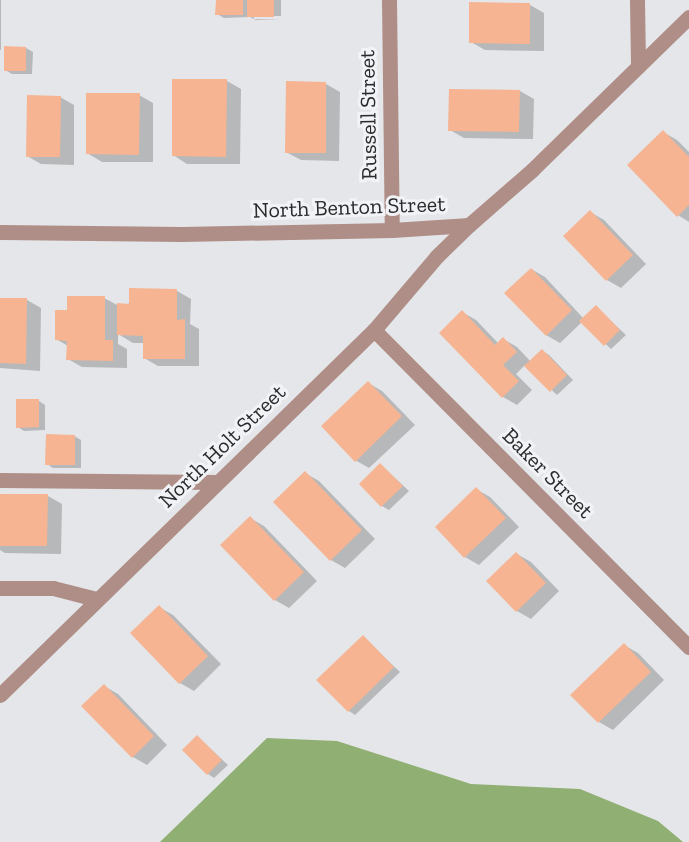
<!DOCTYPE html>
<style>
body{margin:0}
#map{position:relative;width:689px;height:842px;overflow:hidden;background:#e5e6e9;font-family:"Zilla Slab",serif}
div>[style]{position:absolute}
.forest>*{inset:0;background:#90af73}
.shadow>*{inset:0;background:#0003}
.building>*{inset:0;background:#f6b492}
.minor>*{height:15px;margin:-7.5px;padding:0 7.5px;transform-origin:7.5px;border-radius:7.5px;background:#ae8e87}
span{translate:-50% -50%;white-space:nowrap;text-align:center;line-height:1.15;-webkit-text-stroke:6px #f2f3f7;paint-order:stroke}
.street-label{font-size:22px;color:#2b2b2c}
</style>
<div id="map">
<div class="forest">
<div style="clip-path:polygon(267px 738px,337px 741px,471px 784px,580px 789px,658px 821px,683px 842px,160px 842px)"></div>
</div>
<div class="shadow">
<div style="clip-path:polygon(0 0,1px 0,1px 50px,0 50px)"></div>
<div style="clip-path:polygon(217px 0,281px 0,281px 16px,254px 16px,254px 19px,281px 20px,256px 20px,250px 17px,224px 18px,217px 14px)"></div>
<div style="clip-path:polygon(471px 4px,530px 5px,544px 13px,544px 51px,485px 50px,471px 42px)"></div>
<div style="clip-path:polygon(26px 48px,33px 52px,32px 74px,12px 74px,5px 70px)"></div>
<div style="clip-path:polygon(227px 81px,241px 89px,240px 164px,187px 164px,173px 155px)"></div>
<div style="clip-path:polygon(326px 84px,340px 92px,339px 161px,301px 160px,286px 152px)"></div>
<div style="clip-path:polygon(520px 91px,534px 99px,533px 139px,464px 138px,450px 130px)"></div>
<div style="clip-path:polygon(139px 95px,153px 103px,153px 162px,102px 162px,87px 153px)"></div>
<div style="clip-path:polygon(60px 97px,74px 105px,74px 165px,41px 164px,27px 156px)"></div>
<div style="clip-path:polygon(663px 132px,677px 140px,689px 152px,689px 222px,678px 215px)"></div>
<div style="clip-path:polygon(590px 212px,604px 220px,646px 264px,621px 288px,607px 280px,565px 236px)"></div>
<div style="clip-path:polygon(531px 269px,545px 277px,584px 319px,596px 307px,626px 335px,611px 349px,582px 322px,560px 343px,546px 335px)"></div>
<div style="clip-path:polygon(177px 291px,191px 299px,190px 324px,199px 329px,199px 366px,158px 366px,144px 358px,144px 343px,133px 343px,118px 334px,118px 344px,127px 349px,127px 368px,82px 367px,68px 359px,68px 346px,56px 339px,69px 312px,104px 298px,119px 306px)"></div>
<div style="clip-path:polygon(0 299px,27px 300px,41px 308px,40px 371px,0 368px)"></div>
<div style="clip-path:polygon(462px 312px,476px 320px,498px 343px,503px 339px,517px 347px,531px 362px,542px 351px,549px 355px,573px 380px,557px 395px,525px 365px,516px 374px,532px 390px,517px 405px,503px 397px)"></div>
<div style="clip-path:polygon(368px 383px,382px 391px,415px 425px,369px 468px,355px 460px)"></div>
<div style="clip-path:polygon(39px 401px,45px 405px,45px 430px,24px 431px,18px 427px)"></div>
<div style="clip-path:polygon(74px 436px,81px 440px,81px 468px,53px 468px,47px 464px)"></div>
<div style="clip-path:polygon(381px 465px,409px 491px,389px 510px,382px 506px)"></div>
<div style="clip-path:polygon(305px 473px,319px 481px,375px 539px,345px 568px,331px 560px)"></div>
<div style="clip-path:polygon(476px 489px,490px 497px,519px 527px,479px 565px,465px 557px)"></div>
<div style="clip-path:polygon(0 495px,48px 496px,62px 504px,61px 554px,5px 553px,0 550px)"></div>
<div style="clip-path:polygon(250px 518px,264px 526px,317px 581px,289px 608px,275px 600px)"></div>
<div style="clip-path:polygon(517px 554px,531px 562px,559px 591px,531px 619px,517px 611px)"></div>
<div style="clip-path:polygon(159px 607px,173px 615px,221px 664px,194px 691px,180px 683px)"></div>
<div style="clip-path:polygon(363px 637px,400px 672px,355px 715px,349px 711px)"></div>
<div style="clip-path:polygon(624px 645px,638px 653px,664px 680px,613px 730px,599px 722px)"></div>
<div style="clip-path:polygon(104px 686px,118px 694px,167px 745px,147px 765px,133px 757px)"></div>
<div style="clip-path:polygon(198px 737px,228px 765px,214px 778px,208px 774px)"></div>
</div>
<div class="building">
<div style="clip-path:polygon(216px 0,243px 0,243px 15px,215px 15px)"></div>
<div style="clip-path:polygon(247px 0,274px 0,274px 17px,247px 17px)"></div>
<div style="clip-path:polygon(469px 2px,530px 3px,530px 44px,469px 43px)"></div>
<div style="clip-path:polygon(4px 46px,26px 47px,26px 71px,4px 71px)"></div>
<div style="clip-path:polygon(172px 79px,227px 79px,226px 157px,172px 156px)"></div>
<div style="clip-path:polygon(286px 81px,326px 82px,326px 153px,285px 153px)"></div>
<div style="clip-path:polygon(449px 89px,520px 90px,519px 132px,448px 131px)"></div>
<div style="clip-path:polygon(86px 93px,140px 93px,139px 155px,86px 154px)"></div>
<div style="clip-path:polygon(27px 95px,61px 96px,60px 157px,26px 157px)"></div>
<div style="clip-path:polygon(663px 130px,689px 157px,689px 205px,677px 217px,627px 165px)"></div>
<div style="clip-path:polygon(590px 210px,633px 255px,606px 281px,563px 236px)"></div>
<div style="clip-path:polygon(531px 268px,572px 310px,546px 336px,504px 293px)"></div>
<div style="clip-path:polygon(129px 288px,177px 289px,177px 320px,185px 319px,185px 359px,143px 359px,143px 336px,117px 335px,117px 303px,129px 304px)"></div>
<div style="clip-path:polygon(67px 296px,105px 296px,105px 340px,113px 340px,113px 361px,66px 360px,67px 341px,55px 340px,55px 310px,67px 310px)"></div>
<div style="clip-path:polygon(0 298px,27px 298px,26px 364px,0 363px)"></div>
<div style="clip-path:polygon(596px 305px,620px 330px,604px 346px,579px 321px)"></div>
<div style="clip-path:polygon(462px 310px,495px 345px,503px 337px,517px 352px,503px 365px,519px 381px,502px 398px,439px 333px)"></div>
<div style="clip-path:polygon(542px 349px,567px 375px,550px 392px,524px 366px)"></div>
<div style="clip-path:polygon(368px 381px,402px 416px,355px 462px,321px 426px)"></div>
<div style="clip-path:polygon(16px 399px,39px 399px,39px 427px,16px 428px)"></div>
<div style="clip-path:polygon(46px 434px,75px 435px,75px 465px,45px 465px)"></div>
<div style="clip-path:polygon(380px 463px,403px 486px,381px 507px,359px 484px)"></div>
<div style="clip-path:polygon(305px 471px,362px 530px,330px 561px,273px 502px)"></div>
<div style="clip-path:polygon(476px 487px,506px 518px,464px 558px,435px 527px)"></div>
<div style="clip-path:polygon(0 494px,48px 494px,47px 546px,0 546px)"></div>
<div style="clip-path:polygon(250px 516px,304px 572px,274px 601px,220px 545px)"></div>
<div style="clip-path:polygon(516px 552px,546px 583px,516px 612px,486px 581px)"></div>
<div style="clip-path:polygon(159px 605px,208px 656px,179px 684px,130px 633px)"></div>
<div style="clip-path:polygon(363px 635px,394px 667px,348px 712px,316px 680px)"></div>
<div style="clip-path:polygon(624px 643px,651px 672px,598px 723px,570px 695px)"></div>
<div style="clip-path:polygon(104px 684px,154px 736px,132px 758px,81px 706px)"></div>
<div style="clip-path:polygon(197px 735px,222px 760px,207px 775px,182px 750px)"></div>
</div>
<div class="minor">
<div style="left:389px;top:0;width:230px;rotate:89.3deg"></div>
<div style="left:637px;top:0;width:66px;rotate:89.1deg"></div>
<div style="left:0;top:232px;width:182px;rotate:0.6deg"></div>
<div style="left:182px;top:234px;width:210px;rotate:-1.1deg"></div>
<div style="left:392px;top:230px;width:77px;rotate:-3.7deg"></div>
<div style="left:469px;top:225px;width:84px;rotate:-41.1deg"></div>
<div style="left:532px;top:170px;width:219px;rotate:-44.3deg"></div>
<div style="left:374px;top:330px;width:447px;rotate:45.2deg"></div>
<div style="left:0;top:480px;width:217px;rotate:0.5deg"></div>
<div style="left:0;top:588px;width:53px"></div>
<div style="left:53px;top:588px;width:44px;rotate:14.3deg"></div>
<div style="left:0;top:695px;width:523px;rotate:-44.3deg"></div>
<div style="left:374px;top:330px;width:97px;rotate:-49.6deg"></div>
<div style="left:437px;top:256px;width:45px;rotate:-44.1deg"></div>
</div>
<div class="street-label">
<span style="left:368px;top:115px;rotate:-91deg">Russell Street</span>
<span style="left:349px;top:207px;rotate:-2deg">North Benton Street</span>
<span style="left:222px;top:446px;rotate:-44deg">North Holt Street</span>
<span style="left:548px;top:473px;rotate:45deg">Baker Street</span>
</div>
</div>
